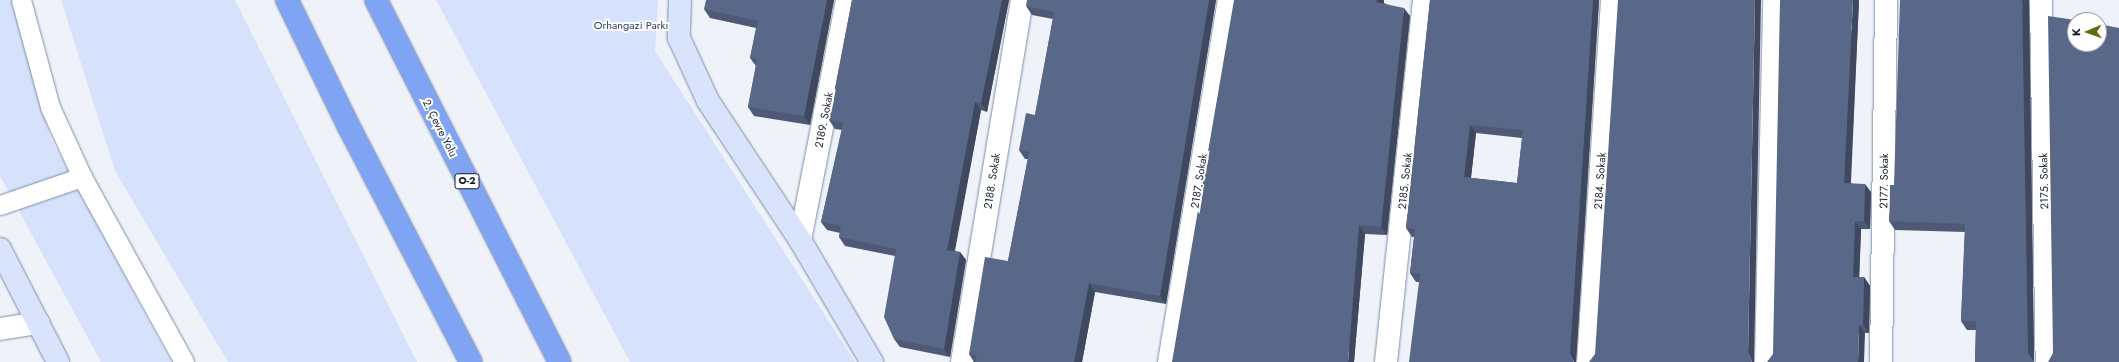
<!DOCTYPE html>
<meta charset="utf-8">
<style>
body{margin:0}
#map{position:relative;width:2119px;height:362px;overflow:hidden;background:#eff2f9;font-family:Jost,sans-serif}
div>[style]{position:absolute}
.green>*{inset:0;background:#d6e2fb}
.roads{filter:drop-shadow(0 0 1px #7d8cab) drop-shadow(0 0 1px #7d8cab)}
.service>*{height:19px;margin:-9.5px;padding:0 9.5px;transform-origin:9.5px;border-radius:9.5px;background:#fff}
.minor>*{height:22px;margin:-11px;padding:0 11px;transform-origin:11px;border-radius:11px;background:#fff}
.tertiary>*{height:22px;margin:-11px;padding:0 11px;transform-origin:11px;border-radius:11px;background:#fff}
.secondary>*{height:22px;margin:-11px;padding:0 11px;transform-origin:11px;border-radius:11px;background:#d9e4fc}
.motorway>*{height:22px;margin:-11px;padding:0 11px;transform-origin:11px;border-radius:11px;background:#80a4f4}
.wall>*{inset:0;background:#4d5975}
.shaded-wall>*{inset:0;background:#3e495f}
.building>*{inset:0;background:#596888}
span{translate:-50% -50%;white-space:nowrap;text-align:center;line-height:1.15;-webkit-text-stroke:4px #fff;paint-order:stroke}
.shield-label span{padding:1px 3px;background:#fff;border:1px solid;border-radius:3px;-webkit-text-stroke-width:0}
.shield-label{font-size:10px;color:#181e2a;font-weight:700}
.park-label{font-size:11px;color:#2d4170}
.street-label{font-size:11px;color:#181e2a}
.north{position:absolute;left:2067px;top:12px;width:40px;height:40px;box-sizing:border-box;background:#fff;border:1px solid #a3a5aa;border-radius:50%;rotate:268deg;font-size:11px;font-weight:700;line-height:16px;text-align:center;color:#181e2a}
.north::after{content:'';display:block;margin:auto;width:14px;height:18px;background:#636b10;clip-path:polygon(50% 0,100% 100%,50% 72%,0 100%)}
</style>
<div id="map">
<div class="green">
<div style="clip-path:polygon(0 0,14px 0,51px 139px,171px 362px,101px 362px,0 176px)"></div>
<div style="clip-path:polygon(61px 0,235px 0,417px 362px,228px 362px,115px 171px)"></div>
<div style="clip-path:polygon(436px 0,658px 0,655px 51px,855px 362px,630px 362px)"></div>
</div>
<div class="roads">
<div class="service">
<div style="left:21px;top:0;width:111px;rotate:74.8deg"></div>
<div style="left:50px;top:107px;width:77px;rotate:65.4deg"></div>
<div style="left:82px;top:177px;width:211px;rotate:61.1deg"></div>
<div style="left:0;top:205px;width:87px;rotate:-18.9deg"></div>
</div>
<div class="minor">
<div style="left:2041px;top:0;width:362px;rotate:89.1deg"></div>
<div style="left:800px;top:240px;width:245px;rotate:-78.9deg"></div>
<div style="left:962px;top:362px;width:367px;rotate:-80.6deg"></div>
<div style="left:1169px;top:362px;width:367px;rotate:-80.6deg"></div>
<div style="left:1386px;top:362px;width:364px;rotate:-84deg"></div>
<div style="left:1588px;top:362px;width:363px;rotate:-86.2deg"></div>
<div style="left:1766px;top:362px;width:362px;rotate:-88.7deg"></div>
<div style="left:1881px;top:362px;width:362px;rotate:-89.2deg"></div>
</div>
<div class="tertiary">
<div style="left:0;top:329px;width:39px;rotate:-9deg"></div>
</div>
<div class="secondary">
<div style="left:680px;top:0;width:38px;rotate:92deg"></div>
<div style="left:679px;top:38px;width:69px;rotate:65.3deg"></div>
<div style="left:708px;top:101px;width:167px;rotate:56.5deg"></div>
<div style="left:800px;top:240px;width:142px;rotate:59.5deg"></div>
<div style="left:0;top:249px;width:127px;rotate:62.8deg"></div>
</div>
<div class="motorway">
<div style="left:287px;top:0;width:141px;rotate:64deg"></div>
<div style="left:349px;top:127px;width:265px;rotate:62.6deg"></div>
<div style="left:376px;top:0;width:406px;rotate:63.1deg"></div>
</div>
</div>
<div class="wall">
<div style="clip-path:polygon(834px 0,810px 125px,754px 116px,748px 107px,756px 66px,750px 58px,756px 28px,710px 18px,704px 9px)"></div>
<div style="clip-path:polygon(852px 0,1009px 0,987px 112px,981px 110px,955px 251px,960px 252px,966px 260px,950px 357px,900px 347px,894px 339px,895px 256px,845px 246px,839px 237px,840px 233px,827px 230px,821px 222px,842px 130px,835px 129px,829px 120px)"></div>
<div style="clip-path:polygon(1216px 0,1166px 304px,1095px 292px,1082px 362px,974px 362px,969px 354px,1008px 261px,1028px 159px,1025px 159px,1019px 150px,1035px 115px,1053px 19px,1032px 15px,1026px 6px)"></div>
<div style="clip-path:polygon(1234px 0,1384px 0,1384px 3px,1410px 16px,1387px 235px,1365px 234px,1354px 362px)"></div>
<div style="clip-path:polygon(evenodd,1430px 0,1599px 0,1576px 361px,1419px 282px,1416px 282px,1410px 273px,1414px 237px,1412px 237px,1406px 228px,1430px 0,1476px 133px,1522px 138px,1517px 183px,1471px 178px,1476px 133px)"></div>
<div style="clip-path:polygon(1859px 0,1851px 183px,1871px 192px,1870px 229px,1861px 229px,1859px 277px,1864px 277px,1870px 286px,1869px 333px,1865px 333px,1773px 354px)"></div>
<div style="clip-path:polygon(2029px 0,2034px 362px,1975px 362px,1976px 330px,1967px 330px,1961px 321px,1965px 232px,1895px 230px,1889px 221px,1894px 185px)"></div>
</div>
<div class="shaded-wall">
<div style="clip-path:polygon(827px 0,834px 0,810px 125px,804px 116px)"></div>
<div style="clip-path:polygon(1002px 0,1009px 0,987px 112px,981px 103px)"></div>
<div style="clip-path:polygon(1209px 0,1216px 0,1166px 304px,1160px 296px)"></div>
<div style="clip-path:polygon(1377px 0,1384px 0,1382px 10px,1376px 2px)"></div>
<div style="clip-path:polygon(1593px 0,1599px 0,1576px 362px,1574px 362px,1570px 353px)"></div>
<div style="clip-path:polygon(1755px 0,1761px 0,1754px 362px,1752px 362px,1748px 353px)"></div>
<div style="clip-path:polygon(1853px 0,1859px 0,1850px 191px,1844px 183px)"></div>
<div style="clip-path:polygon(2022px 0,2029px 0,2034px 362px,2028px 353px)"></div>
<div style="clip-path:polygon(1404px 8px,1410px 16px,1387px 235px,1381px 227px)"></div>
<div style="clip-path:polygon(975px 102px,981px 110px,953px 258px,947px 250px)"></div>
<div style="clip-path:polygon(1470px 125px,1476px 133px,1470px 186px,1464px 177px)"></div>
<div style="clip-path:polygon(1865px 184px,1871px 192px,1870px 229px,1864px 221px)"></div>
<div style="clip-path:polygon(1855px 221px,1861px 229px,1859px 285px,1853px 277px)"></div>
<div style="clip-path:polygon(1359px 225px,1365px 234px,1354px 362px,1348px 362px)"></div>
<div style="clip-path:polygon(960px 252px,966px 260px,950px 357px,944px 349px)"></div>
<div style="clip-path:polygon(1864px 277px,1870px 286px,1869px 333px,1863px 325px)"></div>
<div style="clip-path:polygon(1089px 283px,1095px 292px,1082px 362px,1074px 362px)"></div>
<div style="clip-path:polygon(1859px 325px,1865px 333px,1864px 362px,1858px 362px)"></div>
</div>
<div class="building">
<div style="clip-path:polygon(706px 0,827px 0,804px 116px,748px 107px,757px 59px,750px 58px,758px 21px,704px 9px)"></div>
<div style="clip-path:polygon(852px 0,1002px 0,981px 103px,975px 102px,947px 250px,960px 252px,944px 349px,894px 339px,884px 317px,896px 249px,839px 237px,841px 226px,821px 222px,843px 123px,829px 120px)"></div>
<div style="clip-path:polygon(1027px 0,1209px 0,1160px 296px,1089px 283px,1074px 362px,975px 362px,977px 355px,969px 354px,985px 257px,1008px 261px,1029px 152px,1019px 150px,1026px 113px,1035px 115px,1054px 12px,1026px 6px)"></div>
<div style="clip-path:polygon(1234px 0,1377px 0,1376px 2px,1404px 8px,1381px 227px,1359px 225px,1348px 362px,1172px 362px)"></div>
<div style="clip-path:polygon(evenodd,1430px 0,1593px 0,1570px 353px,1574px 362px,1409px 362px,1420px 274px,1410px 273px,1415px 229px,1406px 228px,1430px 0,1470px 125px,1523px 130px,1517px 183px,1464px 177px,1470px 125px)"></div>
<div style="clip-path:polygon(1618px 0,1755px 0,1748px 353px,1752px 362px,1589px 362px,1595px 354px)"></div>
<div style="clip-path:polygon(1780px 0,1853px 0,1844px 183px,1865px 184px,1864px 221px,1855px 221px,1853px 277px,1864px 277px,1863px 325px,1859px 325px,1858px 362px,1767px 362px,1773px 354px)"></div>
<div style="clip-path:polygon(1900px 0,2022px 0,2028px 353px,2034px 362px,1975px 362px,1976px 321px,1961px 321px,1965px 224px,1889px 221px,1890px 185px,1894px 185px)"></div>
<div style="clip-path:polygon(2048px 16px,2075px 20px,2075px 44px,2099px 44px,2099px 24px,2119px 28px,2119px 362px,2048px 362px,2053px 353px)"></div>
</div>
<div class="shield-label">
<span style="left:467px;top:181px">O-2</span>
</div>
<div class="park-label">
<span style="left:631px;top:25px">Orhangazi Parkı</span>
</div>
<div class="street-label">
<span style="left:824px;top:120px;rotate:-79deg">2189. Sokak</span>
<span style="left:440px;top:128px;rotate:63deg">2. Çevre Yolu</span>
<span style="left:992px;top:181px;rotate:-81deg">2188. Sokak</span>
<span style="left:1199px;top:181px;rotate:-81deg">2187. Sokak</span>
<span style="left:1405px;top:181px;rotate:-84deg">2185. Sokak</span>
<span style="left:1600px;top:181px;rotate:-86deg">2184. Sokak</span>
<span style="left:1884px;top:181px;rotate:-89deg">2177. Sokak</span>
<span style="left:2044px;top:181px;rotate:-91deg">2175. Sokak</span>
</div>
<div class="north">K</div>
</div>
